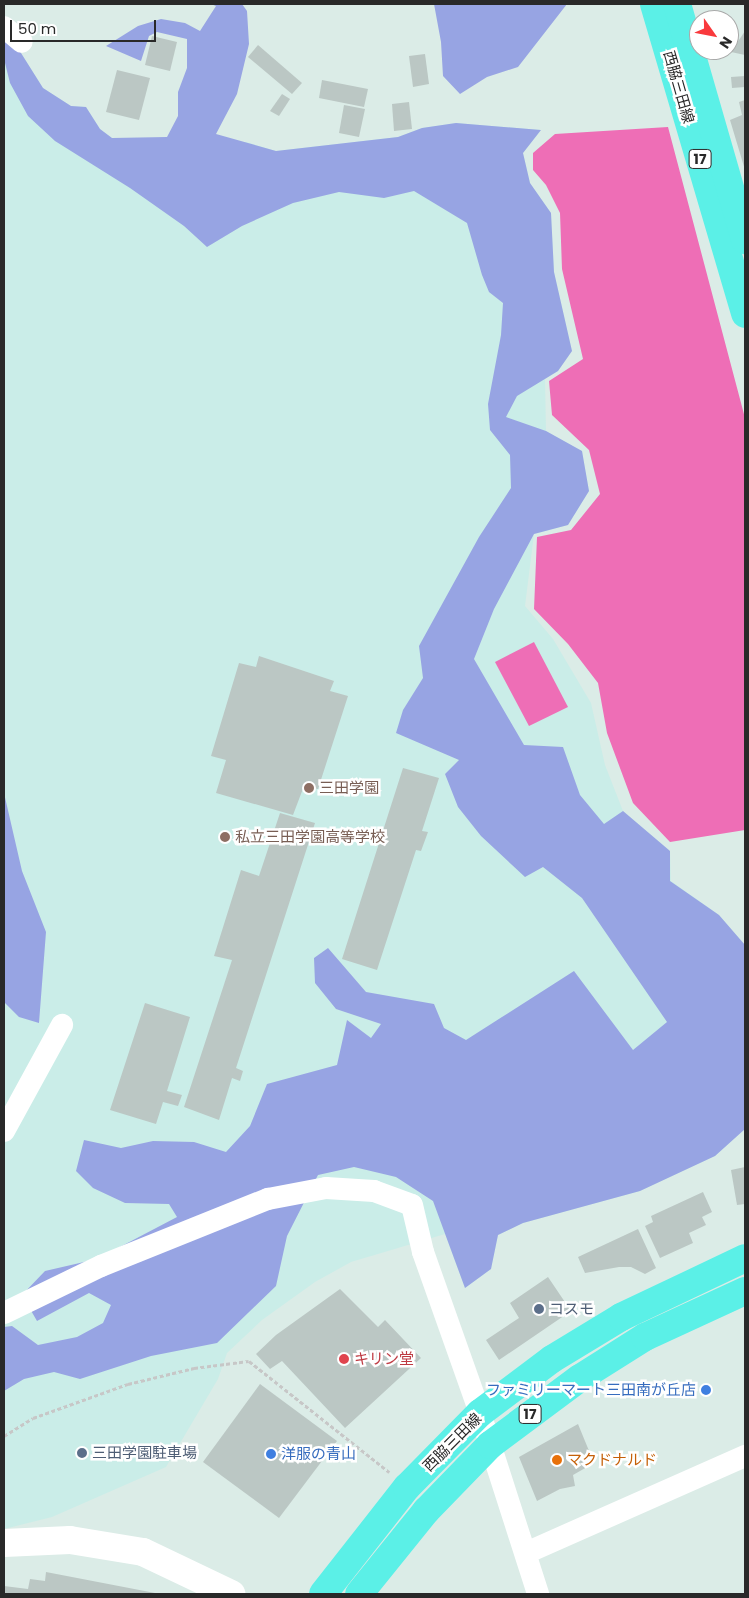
<!DOCTYPE html>
<meta charset="utf-8">
<style>
body{margin:0}
#map{position:relative;width:749px;height:1598px;overflow:hidden;background:#dbece7;font-family:Poppins,"Noto Sans JP",sans-serif}
div>[style]{position:absolute}
.education>*{inset:0;background:#caede8}
.green>*{inset:0;background:#97a4e3}
.water>*{inset:0;background:#ee6eb6}
.building>*{inset:0;background:#bbc7c4}
.path>*{height:3px;margin-top:-1.5px;transform-origin:0;background:repeating-linear-gradient(90deg,#c7c7c7 0 4px,transparent 0 6.5px)}
.street>*{height:22px;margin:-11px;padding:0 11px;transform-origin:11px;border-radius:11px;background:#fff}
.secondary>*{height:28px;margin:-14px;padding:0 14px;transform-origin:14px;border-radius:14px;background:#fff}
.primary>*{height:28px;margin:-14px;padding:0 14px;transform-origin:14px;border-radius:14px;background:#5bf0e7}
.dots>*{width:14px;height:14px;translate:-50% -50%;box-sizing:border-box;border:2px solid #fff;border-radius:50%}
span{translate:-50% -50%;white-space:nowrap;text-align:center;line-height:1.15;-webkit-text-stroke:5px #fff;paint-order:stroke}
.shield-label span{padding:1px 4px;background:#fff;border:1px solid;border-radius:4px;-webkit-text-stroke-width:0}
.shield-label{font-size:14px;color:#292929;font-weight:700}
.street-label{font-size:15px;color:#292929}
.education-label{font-size:15px;color:#785e54}
.left{translate:0 -50%;text-align:left}
.service-label{font-size:15px;color:#4e5e75}
.health-label{font-size:15px;color:#be3a42}
.shop-label{font-size:15px;color:#366cbe}
.right{translate:-100% -50%;text-align:right}
.food-label{font-size:15px;color:#c56008}
.frame{position:absolute;inset:0;border:5px solid #292929;pointer-events:none}
.north{position:absolute;left:689px;top:10px;width:50px;height:50px;box-sizing:border-box;background:#fff;border:1px solid #a9a9a9;border-radius:50%;rotate:123deg;font-size:14px;font-weight:700;line-height:20px;text-align:center;color:#292929}
.north::after{content:'';display:block;margin:auto;width:18px;height:22px;background:#f93a3d;clip-path:polygon(50% 0,100% 100%,50% 72%,0 100%)}
.scale{position:absolute;left:10px;top:20px;width:146px;height:22px;box-sizing:border-box;border:2px solid #292929;border-top:0;padding-left:6px;font-size:15px;line-height:18px;white-space:nowrap;color:#292929;-webkit-text-stroke:4px #fff;paint-order:stroke}
</style>
<div id="map">
<div class="education">
<div style="clip-path:polygon(4px 35px,21px 53px,43px 88px,71px 106px,86px 107px,100px 129px,112px 138px,246px 142px,276px 151px,398px 137px,422px 128px,456px 123px,541px 130px,523px 153px,530px 183px,551px 213px,554px 272px,572px 351px,558px 371px,545px 379px,546px 431px,582px 451px,589px 491px,568px 525px,534px 534px,525px 606px,553px 639px,591px 703px,605px 765px,623px 811px,670px 851px,671px 881px,719px 915px,745px 945px,745px 1129px,715px 1156px,640px 1191px,523px 1223px,498px 1235px,491px 1269px,465px 1288px,445px 1234px,351px 1262px,315px 1282px,262px 1320px,227px 1353px,218px 1379px,166px 1467px,52px 1517px,4px 1529px)"></div>
</div>
<div class="green">
<div style="clip-path:polygon(211px 4px,242px 4px,247px 11px,249px 44px,237px 94px,216px 134px,276px 151px,398px 137px,422px 128px,456px 123px,541px 130px,523px 153px,530px 183px,551px 213px,554px 272px,572px 351px,558px 371px,517px 396px,506px 417px,546px 431px,582px 451px,589px 491px,568px 525px,534px 534px,494px 609px,474px 659px,524px 745px,563px 747px,580px 795px,604px 824px,623px 811px,670px 851px,670px 881px,719px 915px,745px 945px,745px 1129px,715px 1156px,640px 1191px,523px 1223px,498px 1235px,491px 1269px,465px 1288px,433px 1201px,396px 1177px,354px 1167px,318px 1175px,287px 1236px,276px 1286px,217px 1343px,151px 1356px,80px 1379px,54px 1372px,24px 1379px,4px 1391px,4px 1327px,12px 1326px,38px 1345px,77px 1337px,103px 1323px,111px 1305px,89px 1293px,37px 1321px,22px 1295px,45px 1271px,97px 1259px,177px 1217px,169px 1204px,125px 1203px,93px 1188px,76px 1171px,84px 1140px,121px 1148px,153px 1141px,194px 1142px,226px 1152px,250px 1126px,267px 1084px,337px 1065px,347px 1020px,371px 1038px,381px 1024px,336px 1009px,315px 983px,314px 958px,328px 948px,366px 992px,434px 1004px,444px 1028px,466px 1040px,574px 971px,633px 1050px,667px 1022px,582px 898px,543px 867px,525px 877px,481px 836px,458px 807px,445px 774px,459px 760px,396px 733px,403px 710px,423px 678px,419px 646px,479px 537px,511px 488px,510px 455px,490px 430px,488px 404px,501px 335px,503px 303px,489px 292px,482px 275px,467px 223px,414px 191px,384px 198px,339px 192px,293px 203px,242px 226px,207px 247px,184px 226px,130px 188px,55px 141px,28px 116px,10px 83px,4px 59px,4px 35px,21px 53px,43px 88px,71px 106px,86px 107px,100px 129px,112px 138px,167px 137px,178px 116px,178px 92px,187px 68px,187px 39px,157px 32px,149px 36px,141px 61px,106px 46px,138px 26px,161px 19px,185px 23px,200px 31px,216px 6px)"></div>
<div style="clip-path:polygon(434px 4px,567px 4px,518px 67px,487px 77px,460px 94px,443px 76px,441px 42px)"></div>
<div style="clip-path:polygon(4px 793px,22px 871px,46px 932px,39px 1023px,19px 1017px,4px 1002px)"></div>
</div>
<div class="water">
<div style="clip-path:polygon(668px 127px,745px 418px,745px 830px,670px 842px,633px 803px,607px 733px,598px 683px,568px 644px,534px 609px,537px 537px,571px 530px,600px 494px,589px 450px,552px 415px,549px 381px,583px 359px,562px 269px,560px 213px,546px 185px,533px 170px,533px 153px,555px 134px)"></div>
<div style="clip-path:polygon(534px 642px,568px 707px,529px 726px,495px 662px)"></div>
</div>
<div class="building">
<div style="clip-path:polygon(745px 31px,745px 55px,731px 52px)"></div>
<div style="clip-path:polygon(152px 36px,177px 42px,170px 71px,145px 65px)"></div>
<div style="clip-path:polygon(258px 45px,302px 83px,292px 94px,248px 57px)"></div>
<div style="clip-path:polygon(425px 54px,429px 84px,413px 87px,409px 56px)"></div>
<div style="clip-path:polygon(117px 70px,150px 78px,139px 120px,106px 112px)"></div>
<div style="clip-path:polygon(745px 76px,745px 87px,732px 88px,731px 77px)"></div>
<div style="clip-path:polygon(322px 80px,368px 89px,364px 107px,319px 98px)"></div>
<div style="clip-path:polygon(282px 94px,290px 99px,279px 116px,270px 111px)"></div>
<div style="clip-path:polygon(745px 100px,745px 170px,730px 120px,742px 115px,739px 102px)"></div>
<div style="clip-path:polygon(409px 102px,412px 129px,394px 131px,392px 104px)"></div>
<div style="clip-path:polygon(344px 105px,365px 109px,359px 137px,339px 133px)"></div>
<div style="clip-path:polygon(259px 656px,334px 681px,330px 691px,348px 696px,318px 789px,304px 786px,293px 815px,216px 793px,226px 760px,211px 756px,239px 663px,256px 667px)"></div>
<div style="clip-path:polygon(403px 768px,439px 778px,422px 831px,428px 832px,421px 851px,416px 850px,377px 970px,342px 959px)"></div>
<div style="clip-path:polygon(280px 813px,315px 823px,236px 1068px,243px 1071px,240px 1081px,232px 1078px,219px 1120px,184px 1107px,232px 960px,214px 956px,241px 870px,259px 876px)"></div>
<div style="clip-path:polygon(145px 1003px,190px 1017px,167px 1091px,182px 1095px,178px 1106px,163px 1102px,156px 1124px,110px 1110px)"></div>
<div style="clip-path:polygon(745px 1167px,745px 1204px,737px 1205px,731px 1170px)"></div>
<div style="clip-path:polygon(703px 1192px,712px 1212px,702px 1217px,706px 1225px,689px 1233px,693px 1243px,660px 1258px,645px 1226px,653px 1222px,651px 1216px)"></div>
<div style="clip-path:polygon(638px 1229px,656px 1268px,645px 1274px,631px 1267px,619px 1267px,585px 1273px,578px 1257px)"></div>
<div style="clip-path:polygon(548px 1277px,571px 1311px,499px 1360px,486px 1340px,519px 1318px,510px 1303px)"></div>
<div style="clip-path:polygon(340px 1289px,378px 1327px,385px 1320px,421px 1358px,345px 1428px,282px 1361px,270px 1369px,256px 1354px,276px 1335px)"></div>
<div style="clip-path:polygon(260px 1384px,337px 1441px,279px 1518px,203px 1462px)"></div>
<div style="clip-path:polygon(578px 1424px,594px 1463px,573px 1475px,575px 1486px,560px 1489px,537px 1501px,519px 1457px)"></div>
<div style="clip-path:polygon(46px 1572px,155px 1593px,155px 1594px,4px 1594px,4px 1586px,28px 1589px,30px 1579px,45px 1581px)"></div>
</div>
<div class="path">
<div style="left:4px;top:1436px;width:34px;rotate:-32deg"></div>
<div style="left:33px;top:1418px;width:101px;rotate:-19.7deg"></div>
<div style="left:128px;top:1384px;width:68px;rotate:-13.6deg"></div>
<div style="left:194px;top:1368px;width:55px;rotate:-7.3deg"></div>
<div style="left:249px;top:1361px;width:179px;rotate:38.4deg"></div>
</div>
<div class="street">
<div style="left:4px;top:27px;width:23px;rotate:40deg"></div>
<div style="left:4px;top:1131px;width:121px;rotate:-61.3deg"></div>
<div style="left:4px;top:1313px;width:108px;rotate:-25.9deg"></div>
<div style="left:101px;top:1266px;width:180px;rotate:-21.9deg"></div>
<div style="left:268px;top:1199px;width:59px;rotate:-10.7deg"></div>
<div style="left:326px;top:1188px;width:48px;rotate:3.6deg"></div>
<div style="left:374px;top:1191px;width:40px;rotate:20.2deg"></div>
<div style="left:412px;top:1205px;width:48px;rotate:76.8deg"></div>
<div style="left:423px;top:1252px;width:171px;rotate:70.5deg"></div>
<div style="left:480px;top:1413px;width:190px;rotate:72.2deg"></div>
<div style="left:526px;top:1553px;width:240px;rotate:-23.9deg"></div>
</div>
<div class="secondary">
<div style="left:4px;top:1543px;width:66px;rotate:-2.6deg"></div>
<div style="left:70px;top:1540px;width:74px;rotate:9.3deg"></div>
<div style="left:143px;top:1552px;width:98px;rotate:25.5deg"></div>
</div>
<div class="primary">
<div style="left:654px;top:4px;width:323px;rotate:73.6deg"></div>
<div style="left:677px;top:4px;width:246px;rotate:73.9deg"></div>
<div style="left:323px;top:1594px;width:136px;rotate:-51.9deg"></div>
<div style="left:407px;top:1487px;width:104px;rotate:-45.4deg"></div>
<div style="left:480px;top:1413px;width:90px;rotate:-36.9deg"></div>
<div style="left:552px;top:1359px;width:81px;rotate:-31.3deg"></div>
<div style="left:621px;top:1317px;width:137px;rotate:-25.4deg"></div>
<div style="left:359px;top:1594px;width:107px;rotate:-51.1deg"></div>
<div style="left:426px;top:1511px;width:92px;rotate:-45.9deg"></div>
<div style="left:490px;top:1445px;width:112px;rotate:-36.7deg"></div>
<div style="left:580px;top:1378px;width:77px;rotate:-32.2deg"></div>
<div style="left:645px;top:1337px;width:110px;rotate:-24.7deg"></div>
</div>
<div class="dots">
<div style="left:309px;top:788px;background:#8d6e63"></div>
<div style="left:225px;top:837px;background:#8d6e63"></div>
<div style="left:539px;top:1309px;background:#5c6f8a"></div>
<div style="left:344px;top:1359px;background:#e0444e"></div>
<div style="left:706px;top:1390px;background:#3f7fe0"></div>
<div style="left:82px;top:1453px;background:#5c6f8a"></div>
<div style="left:271px;top:1454px;background:#3f7fe0"></div>
<div style="left:557px;top:1460px;background:#e8710a"></div>
</div>
<div class="shield-label">
<span style="left:700px;top:159px">17</span>
<span style="left:530px;top:1414px">17</span>
</div>
<div class="street-label">
<span style="left:679px;top:87px;rotate:74deg">西脇三田線</span>
<span style="left:452px;top:1442px;rotate:-45deg">西脇三田線</span>
</div>
<div class="education-label">
<span class="left" style="left:319px;top:788px">三田学園</span>
<span class="left" style="left:235px;top:837px">私立三田学園高等学校</span>
</div>
<div class="service-label">
<span class="left" style="left:549px;top:1309px">コスモ</span>
<span class="left" style="left:92px;top:1453px">三田学園駐車場</span>
</div>
<div class="health-label">
<span class="left" style="left:354px;top:1359px">キリン堂</span>
</div>
<div class="shop-label">
<span class="right" style="left:696px;top:1390px">ファミリーマート三田南が丘店</span>
<span class="left" style="left:281px;top:1454px">洋服の青山</span>
</div>
<div class="food-label">
<span class="left" style="left:567px;top:1460px">マクドナルド</span>
</div>
<div class="frame"></div>
<div class="north">N</div>
<div class="scale">50 m</div>
</div>
